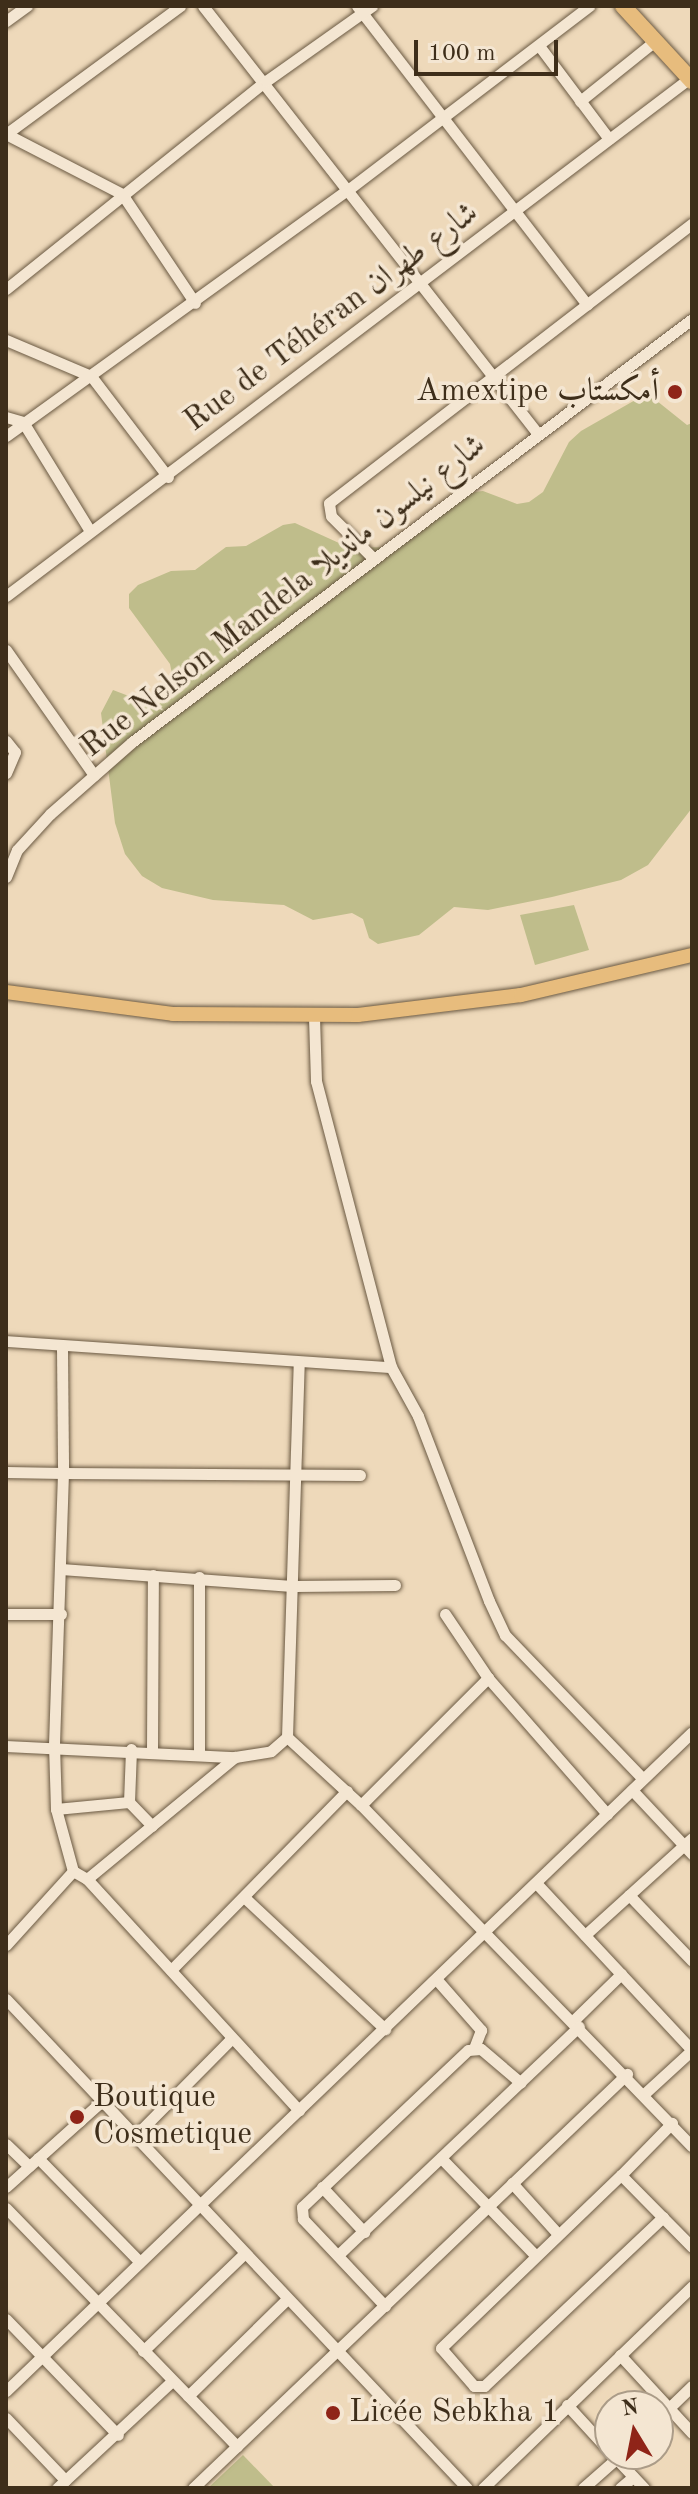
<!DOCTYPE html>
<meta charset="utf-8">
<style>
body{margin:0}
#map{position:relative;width:698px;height:2494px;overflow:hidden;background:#eed9ba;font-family:"Old Standard TT",Amiri,serif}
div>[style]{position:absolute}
.green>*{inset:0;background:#bfbd8b}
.roads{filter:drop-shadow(0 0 2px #6a5942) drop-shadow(0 0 2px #6a5942)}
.minor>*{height:11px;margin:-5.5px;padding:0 5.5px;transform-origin:5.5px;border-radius:5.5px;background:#f4e6d2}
.major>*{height:14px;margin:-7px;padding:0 7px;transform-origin:7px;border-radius:7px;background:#e7bc7d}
.highway>*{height:16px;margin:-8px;padding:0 8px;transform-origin:8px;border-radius:8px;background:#e7bc7d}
.dots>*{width:22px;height:22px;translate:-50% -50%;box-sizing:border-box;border:4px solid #f4e6d2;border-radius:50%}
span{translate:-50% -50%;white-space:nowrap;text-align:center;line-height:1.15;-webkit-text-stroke:7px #f4e6d2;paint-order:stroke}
.street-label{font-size:32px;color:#3e2e1a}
.poi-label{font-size:32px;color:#3e2e1a}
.right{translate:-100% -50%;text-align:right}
.left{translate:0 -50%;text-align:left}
.frame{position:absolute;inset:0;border:8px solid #3e2e1a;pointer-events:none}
.north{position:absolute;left:594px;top:2390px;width:80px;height:80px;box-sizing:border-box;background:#f4e6d2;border:2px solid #ab9c88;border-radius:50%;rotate:350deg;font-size:22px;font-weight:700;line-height:32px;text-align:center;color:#3e2e1a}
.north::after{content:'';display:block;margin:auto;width:28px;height:36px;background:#8f2418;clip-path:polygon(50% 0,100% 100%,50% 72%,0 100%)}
.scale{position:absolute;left:414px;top:40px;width:144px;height:36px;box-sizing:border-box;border:4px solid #3e2e1a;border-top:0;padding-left:10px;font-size:24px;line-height:28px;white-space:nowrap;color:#3e2e1a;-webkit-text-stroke:6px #f4e6d2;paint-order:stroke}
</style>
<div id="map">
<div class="green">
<div style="clip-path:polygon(652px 397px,687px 425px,692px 423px,692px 808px,648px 865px,621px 880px,552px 897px,488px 910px,454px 907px,419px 935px,378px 944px,369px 938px,363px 919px,352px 913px,313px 920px,284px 905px,213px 900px,162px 888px,142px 876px,125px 854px,115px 823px,101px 713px,113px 690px,155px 706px,176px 694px,170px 664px,129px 608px,129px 594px,138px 585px,171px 571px,195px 570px,226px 547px,246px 546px,283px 525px,295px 523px,350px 548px,388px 547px,466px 493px,483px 491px,517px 504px,529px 502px,543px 492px,569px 442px,581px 431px,637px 399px)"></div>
<div style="clip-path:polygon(574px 905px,589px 950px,535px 965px,520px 915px)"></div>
<div style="clip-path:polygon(243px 2455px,275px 2488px,208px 2488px)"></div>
</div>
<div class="roads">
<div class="minor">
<div style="left:203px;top:6px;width:544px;rotate:51.95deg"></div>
<div style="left:357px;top:6px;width:377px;rotate:52.4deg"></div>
<div style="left:6px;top:21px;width:26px;rotate:-36deg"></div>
<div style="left:540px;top:47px;width:115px;rotate:53.1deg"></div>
<div style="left:580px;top:101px;width:96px;rotate:-38.7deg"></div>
<div style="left:6px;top:134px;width:131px;rotate:27.3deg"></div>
<div style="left:122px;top:194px;width:131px;rotate:56.2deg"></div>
<div style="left:6px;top:134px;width:216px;rotate:-36.3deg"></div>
<div style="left:6px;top:289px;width:333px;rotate:-38.7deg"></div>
<div style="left:266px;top:81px;width:130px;rotate:-35.3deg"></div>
<div style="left:6px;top:340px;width:92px;rotate:23deg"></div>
<div style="left:91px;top:376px;width:127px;rotate:52.7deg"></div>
<div style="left:6px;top:417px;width:18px;rotate:16deg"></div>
<div style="left:23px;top:422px;width:128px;rotate:58.4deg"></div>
<div style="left:6px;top:436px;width:423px;rotate:-35.8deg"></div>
<div style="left:349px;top:189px;width:302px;rotate:-37.3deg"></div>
<div style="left:373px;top:558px;width:59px;rotate:-135deg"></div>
<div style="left:331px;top:516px;width:13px;rotate:-99deg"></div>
<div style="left:329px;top:503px;width:458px;rotate:-37.6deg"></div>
<div style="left:6px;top:596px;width:858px;rotate:-37.14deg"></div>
<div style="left:6px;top:650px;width:153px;rotate:54.9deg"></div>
<div style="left:6px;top:741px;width:14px;rotate:51deg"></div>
<div style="left:15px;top:752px;width:23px;rotate:113deg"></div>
<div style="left:6px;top:877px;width:29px;rotate:-68deg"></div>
<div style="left:17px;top:850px;width:49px;rotate:-47.5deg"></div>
<div style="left:50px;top:814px;width:109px;rotate:-41.3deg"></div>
<div style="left:132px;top:742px;width:702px;rotate:-37.07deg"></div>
<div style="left:314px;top:1017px;width:64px;rotate:88.2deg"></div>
<div style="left:316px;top:1081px;width:296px;rotate:75.3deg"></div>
<div style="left:391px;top:1367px;width:56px;rotate:61.1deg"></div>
<div style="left:418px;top:1416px;width:198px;rotate:69deg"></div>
<div style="left:489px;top:1601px;width:38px;rotate:65deg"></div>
<div style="left:505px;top:1635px;width:199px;rotate:46.2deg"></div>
<div style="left:6px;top:1341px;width:386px;rotate:3.9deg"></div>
<div style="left:62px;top:1348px;width:125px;rotate:89.5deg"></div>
<div style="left:63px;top:1473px;width:297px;rotate:0.4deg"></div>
<div style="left:6px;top:1472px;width:57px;rotate:1deg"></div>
<div style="left:63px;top:1473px;width:272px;rotate:91.9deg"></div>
<div style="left:54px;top:1745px;width:64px;rotate:88.2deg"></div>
<div style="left:56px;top:1809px;width:64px;rotate:74.7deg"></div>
<div style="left:61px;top:1569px;width:235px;rotate:4.2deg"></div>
<div style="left:295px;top:1586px;width:100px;rotate:-0.6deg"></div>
<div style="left:199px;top:1577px;width:177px;rotate:90deg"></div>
<div style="left:6px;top:1614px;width:55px"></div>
<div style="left:445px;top:1614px;width:77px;rotate:56.1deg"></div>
<div style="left:488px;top:1678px;width:181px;rotate:48.8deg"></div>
<div style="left:287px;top:1737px;width:375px;rotate:-88.2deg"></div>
<div style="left:6px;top:1746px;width:229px;rotate:2.8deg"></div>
<div style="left:152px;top:1750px;width:175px;rotate:-89.7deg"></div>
<div style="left:632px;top:1790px;width:88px;rotate:46.8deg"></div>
<div style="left:129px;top:1802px;width:53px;rotate:-87.8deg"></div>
<div style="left:361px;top:1805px;width:180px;rotate:-45deg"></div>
<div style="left:56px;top:1809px;width:73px;rotate:-5.5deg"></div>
<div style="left:129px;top:1802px;width:33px;rotate:46deg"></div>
<div style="left:87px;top:1879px;width:192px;rotate:-39.5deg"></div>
<div style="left:235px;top:1757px;width:36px;rotate:-9deg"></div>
<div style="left:271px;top:1751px;width:21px;rotate:-41deg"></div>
<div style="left:287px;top:1737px;width:100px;rotate:42.6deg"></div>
<div style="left:361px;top:1805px;width:475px;rotate:45.9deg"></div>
<div style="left:537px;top:1884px;width:227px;rotate:47deg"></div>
<div style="left:692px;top:2050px;width:64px;rotate:137.5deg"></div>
<div style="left:629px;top:1895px;width:91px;rotate:46.3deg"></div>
<div style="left:245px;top:1898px;width:192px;rotate:43.1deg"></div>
<div style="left:585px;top:1935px;width:144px;rotate:-42.2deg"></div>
<div style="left:6px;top:1945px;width:100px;rotate:-47.8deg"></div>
<div style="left:73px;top:1871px;width:16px;rotate:30deg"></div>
<div style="left:87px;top:1879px;width:314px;rotate:47.5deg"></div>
<div style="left:171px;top:1970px;width:251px;rotate:-45.5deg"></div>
<div style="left:437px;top:1980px;width:67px;rotate:48.7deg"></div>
<div style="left:481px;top:2030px;width:19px;rotate:111deg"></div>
<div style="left:6px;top:1999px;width:672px;rotate:46.69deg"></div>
<div style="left:574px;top:2020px;width:66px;rotate:-44.4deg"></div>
<div style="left:135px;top:2136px;width:136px;rotate:-45.3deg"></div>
<div style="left:6px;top:2144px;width:32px;rotate:44deg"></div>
<div style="left:38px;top:2158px;width:144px;rotate:45.6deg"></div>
<div style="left:443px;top:2160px;width:131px;rotate:45.9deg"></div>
<div style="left:621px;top:2175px;width:73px;rotate:-45.6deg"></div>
<div style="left:512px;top:2183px;width:67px;rotate:48deg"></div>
<div style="left:6px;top:2187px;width:129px;rotate:-41.9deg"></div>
<div style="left:322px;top:2187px;width:62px;rotate:47deg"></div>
<div style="left:6px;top:2208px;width:332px;rotate:45.9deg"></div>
<div style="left:663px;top:2217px;width:246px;rotate:136.6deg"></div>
<div style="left:484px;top:2386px;width:10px;rotate:180deg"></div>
<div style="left:474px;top:2386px;width:50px;rotate:-131deg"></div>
<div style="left:441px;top:2348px;width:250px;rotate:-43.9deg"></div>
<div style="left:621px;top:2175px;width:101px;rotate:45.4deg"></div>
<div style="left:338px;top:2255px;width:332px;rotate:-43.5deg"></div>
<div style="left:385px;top:2306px;width:120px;rotate:-133.3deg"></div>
<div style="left:303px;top:2219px;width:12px;rotate:-95deg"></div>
<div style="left:302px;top:2207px;width:228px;rotate:-43.4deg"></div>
<div style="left:468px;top:2050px;width:13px;rotate:-4deg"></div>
<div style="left:481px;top:2049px;width:52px;rotate:40.4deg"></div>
<div style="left:6px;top:2319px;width:161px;rotate:46deg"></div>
<div style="left:143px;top:2351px;width:141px;rotate:-43.9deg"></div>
<div style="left:620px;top:2355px;width:106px;rotate:47.3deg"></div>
<div style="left:6px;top:2391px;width:951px;rotate:-43.85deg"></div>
<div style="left:188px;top:2396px;width:139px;rotate:-44.4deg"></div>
<div style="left:567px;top:2405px;width:64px;rotate:47.5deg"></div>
<div style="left:669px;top:2408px;width:32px;rotate:-44deg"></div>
<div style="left:6px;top:2418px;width:86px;rotate:46.4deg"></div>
<div style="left:612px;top:2454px;width:47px;rotate:46.7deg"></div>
<div style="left:57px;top:2488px;width:156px;rotate:-42.9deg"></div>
<div style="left:193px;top:2488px;width:600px;rotate:-43.65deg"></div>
<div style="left:483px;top:2488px;width:291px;rotate:-44deg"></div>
<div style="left:583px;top:2488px;width:44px;rotate:-41.3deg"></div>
<div style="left:620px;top:2488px;width:17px;rotate:-40deg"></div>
</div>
<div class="major">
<div style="left:6px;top:992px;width:168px;rotate:7.5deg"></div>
<div style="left:173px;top:1014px;width:185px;rotate:0.3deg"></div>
<div style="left:358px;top:1015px;width:164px;rotate:-7deg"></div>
<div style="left:521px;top:995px;width:176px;rotate:-13.2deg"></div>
</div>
<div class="highway">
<div style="left:623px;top:6px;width:102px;rotate:47.4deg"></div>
</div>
</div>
<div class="dots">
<div style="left:675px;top:392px;background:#8f2418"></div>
<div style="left:77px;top:2117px;background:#8f2418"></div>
<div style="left:333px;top:2413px;background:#8f2418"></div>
</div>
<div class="street-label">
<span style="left:332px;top:318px;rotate:-37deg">Rue de Téhéran شارع طهران</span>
<span style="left:284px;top:597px;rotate:-38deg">Rue Nelson Mandela شارع نيلسون مانديلا</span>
</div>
<div class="poi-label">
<span class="right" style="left:659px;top:392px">Amextipe أمكستاب</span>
<span class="left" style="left:93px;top:2117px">Boutique<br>Cosmetique</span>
<span class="left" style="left:349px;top:2413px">Licée Sebkha 1</span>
</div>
<div class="frame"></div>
<div class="north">N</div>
<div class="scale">100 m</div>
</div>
